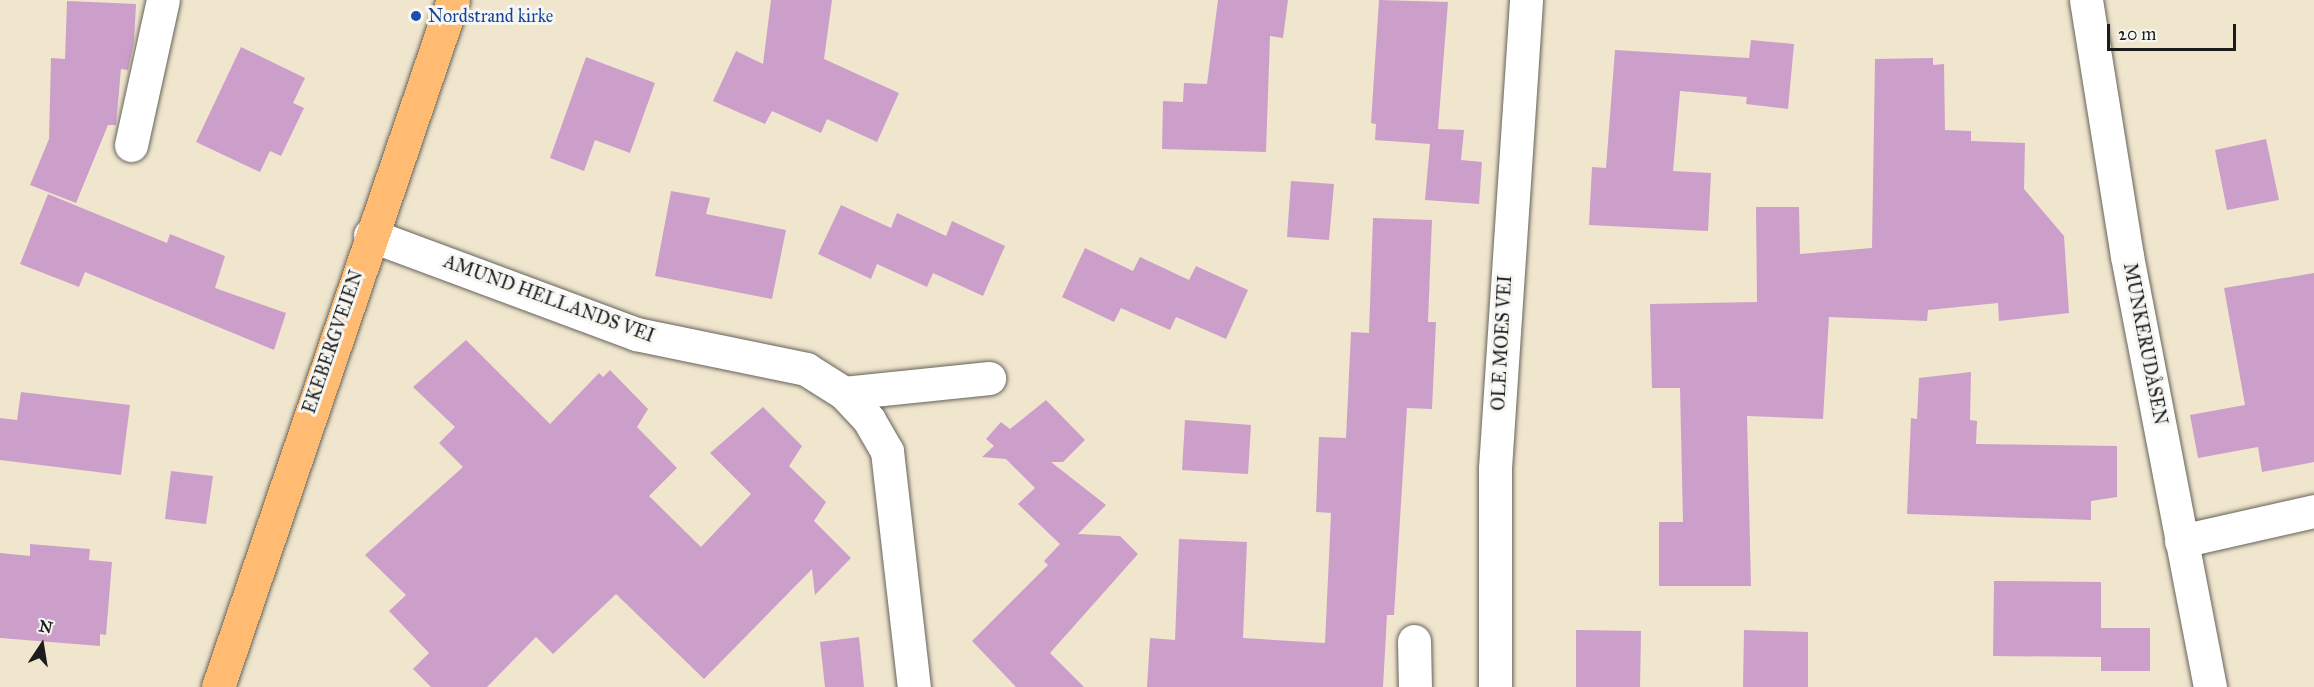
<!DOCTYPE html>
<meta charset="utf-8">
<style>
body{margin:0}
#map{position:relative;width:2314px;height:687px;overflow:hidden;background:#f0e6ce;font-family:"IM FELL Great Primer",serif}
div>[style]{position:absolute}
.building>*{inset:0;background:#cc9fcb}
.roads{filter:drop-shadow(0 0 2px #66635a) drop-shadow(0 0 2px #66635a)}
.minor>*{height:33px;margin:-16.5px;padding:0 16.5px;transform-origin:16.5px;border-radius:16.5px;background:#fff}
.major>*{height:33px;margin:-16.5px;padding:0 16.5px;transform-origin:16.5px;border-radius:16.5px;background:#ffbb71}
.dots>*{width:16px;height:16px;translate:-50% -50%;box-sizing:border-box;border:3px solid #f6f6f2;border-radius:50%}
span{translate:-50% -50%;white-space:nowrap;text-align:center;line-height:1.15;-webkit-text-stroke:6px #f6f6f2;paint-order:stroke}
.transit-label{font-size:18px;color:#164399}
.left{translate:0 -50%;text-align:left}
.street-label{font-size:18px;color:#1c1c1c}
.north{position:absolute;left:12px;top:615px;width:60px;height:60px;-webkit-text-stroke:4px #f6f6f2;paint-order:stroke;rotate:12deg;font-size:16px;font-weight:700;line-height:24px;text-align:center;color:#1c1c1c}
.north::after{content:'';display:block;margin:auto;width:21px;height:27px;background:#1c1c1c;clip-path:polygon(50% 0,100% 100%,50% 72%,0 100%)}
.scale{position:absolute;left:2107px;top:24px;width:129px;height:27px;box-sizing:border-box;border:3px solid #1c1c1c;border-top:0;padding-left:8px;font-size:18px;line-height:21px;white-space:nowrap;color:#1c1c1c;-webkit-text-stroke:4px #f6f6f2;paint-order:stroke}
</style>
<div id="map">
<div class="building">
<div style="clip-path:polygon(771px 0,832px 0,824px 59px,899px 93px,877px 142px,827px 119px,821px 133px,772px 111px,765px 124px,713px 101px,736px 51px,763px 64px)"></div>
<div style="clip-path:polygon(1218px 0,1288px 0,1283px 38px,1270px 36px,1266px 152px,1162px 149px,1163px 101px,1183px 102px,1184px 83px,1207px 84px)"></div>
<div style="clip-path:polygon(1379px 0,1448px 2px,1438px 129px,1464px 130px,1461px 160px,1482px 162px,1479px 204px,1425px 200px,1430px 144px,1375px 140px,1376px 124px,1371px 123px)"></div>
<div style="clip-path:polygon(67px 1px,136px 4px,134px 42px,128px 70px,121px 69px,116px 125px,108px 125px,76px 203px,30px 185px,49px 139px,51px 58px,65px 59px)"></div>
<div style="clip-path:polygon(1751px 40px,1794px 44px,1788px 109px,1746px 104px,1747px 97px,1680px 91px,1673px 171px,1711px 173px,1708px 231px,1589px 225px,1592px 167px,1606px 168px,1615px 50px,1749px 58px)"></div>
<div style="clip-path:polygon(241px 47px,305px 78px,293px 103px,304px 108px,281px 156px,270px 151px,260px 172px,196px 142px)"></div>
<div style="clip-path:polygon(586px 57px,655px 83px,630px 153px,595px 140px,584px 171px,550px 158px)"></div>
<div style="clip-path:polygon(1933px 58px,1933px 65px,1944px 64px,1945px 130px,1971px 131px,1971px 141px,2025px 143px,2024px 189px,2064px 236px,2069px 313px,1999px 321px,1998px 303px,1928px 310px,1927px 321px,1829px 317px,1823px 419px,1747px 416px,1751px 586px,1659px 586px,1659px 522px,1683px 522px,1680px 388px,1652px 388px,1650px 304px,1757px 302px,1756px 207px,1799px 207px,1800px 254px,1872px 248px,1875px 59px)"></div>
<div style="clip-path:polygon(2266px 139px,2279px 200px,2227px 210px,2215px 150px)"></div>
<div style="clip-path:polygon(1291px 181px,1334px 184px,1329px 240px,1287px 237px)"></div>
<div style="clip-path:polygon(671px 191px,710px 198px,706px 214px,786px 230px,772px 299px,655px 276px)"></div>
<div style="clip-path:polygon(48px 194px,167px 243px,170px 234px,225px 256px,215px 288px,286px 313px,274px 350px,85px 272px,79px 287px,20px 264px)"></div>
<div style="clip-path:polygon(841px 205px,891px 228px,897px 213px,946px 236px,952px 221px,1005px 246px,983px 296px,933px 273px,927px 287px,877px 264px,871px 279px,818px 254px)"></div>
<div style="clip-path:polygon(1373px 218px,1432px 220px,1428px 322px,1436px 322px,1432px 409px,1407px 408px,1394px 615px,1387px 615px,1383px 687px,1147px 687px,1150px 638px,1175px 640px,1179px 539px,1247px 542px,1243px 638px,1325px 643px,1331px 513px,1316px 512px,1319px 437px,1346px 438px,1351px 332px,1369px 333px)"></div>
<div style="clip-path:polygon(1085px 248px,1133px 271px,1140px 257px,1189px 280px,1196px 266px,1248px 290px,1226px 339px,1176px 317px,1170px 330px,1121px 308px,1114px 322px,1062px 297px)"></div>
<div style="clip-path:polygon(2314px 273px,2314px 462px,2262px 472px,2258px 447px,2198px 458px,2190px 415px,2245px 405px,2224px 288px)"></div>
<div style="clip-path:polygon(466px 340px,550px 424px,599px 373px,603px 377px,610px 370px,648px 409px,637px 427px,677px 468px,649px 496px,701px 547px,751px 494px,710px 453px,763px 407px,802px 446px,789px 466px,826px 502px,814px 521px,851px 558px,815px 595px,812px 569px,704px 679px,616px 594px,553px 654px,536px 637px,487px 687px,431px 687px,413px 669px,429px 653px,389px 611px,406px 595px,365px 555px,463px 467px,439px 443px,455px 427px,413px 387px)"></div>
<div style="clip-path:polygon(1971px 372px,1970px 420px,1977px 421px,1976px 444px,2117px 446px,2117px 497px,2091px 501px,2091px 520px,1907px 514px,1911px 418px,1917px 419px,1919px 378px)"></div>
<div style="clip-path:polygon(21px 392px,130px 405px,121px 475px,0 460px,0 418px,17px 420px)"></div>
<div style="clip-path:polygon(1046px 400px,1085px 440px,1063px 462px,1051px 462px,1106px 505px,1078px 534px,1120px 536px,1138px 554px,1050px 653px,1084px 687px,1016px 687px,972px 641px,1048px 565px,1044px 561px,1060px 544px,1018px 504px,1035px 488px,1006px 459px,982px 457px,994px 446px,986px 439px,1001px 422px,1010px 429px)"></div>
<div style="clip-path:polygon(1185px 420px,1251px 425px,1248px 474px,1182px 470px)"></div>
<div style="clip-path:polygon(171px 471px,213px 476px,206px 524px,165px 519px)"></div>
<div style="clip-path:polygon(30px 544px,90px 549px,89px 560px,112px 562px,106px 635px,100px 634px,100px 646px,0 638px,0 553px,30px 556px)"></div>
<div style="clip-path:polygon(1994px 581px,2101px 582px,2101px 657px,1993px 656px)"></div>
<div style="clip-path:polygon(2101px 628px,2150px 628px,2150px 671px,2101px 671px)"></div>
<div style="clip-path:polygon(1576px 630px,1641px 631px,1640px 687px,1576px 687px)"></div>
<div style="clip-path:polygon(1744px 630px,1808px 632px,1808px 687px,1743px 687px)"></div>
<div style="clip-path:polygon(859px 637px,864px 687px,825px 687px,820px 642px)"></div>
</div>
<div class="roads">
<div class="minor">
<div style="left:2086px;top:0;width:259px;rotate:80.9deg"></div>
<div style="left:2127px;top:256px;width:439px;rotate:79.1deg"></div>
<div style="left:131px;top:145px;width:148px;rotate:-77.6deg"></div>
<div style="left:370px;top:235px;width:284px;rotate:20.4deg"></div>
<div style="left:636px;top:334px;width:174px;rotate:11.6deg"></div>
<div style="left:806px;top:369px;width:45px;rotate:32.3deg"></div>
<div style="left:844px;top:393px;width:37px;rotate:47deg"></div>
<div style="left:869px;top:420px;width:36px;rotate:60deg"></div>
<div style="left:887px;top:451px;width:238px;rotate:83.5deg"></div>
<div style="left:844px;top:393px;width:146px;rotate:-5.9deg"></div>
<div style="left:2181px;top:541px;width:136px;rotate:-12.7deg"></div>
<div style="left:1414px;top:641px;width:46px;rotate:88.8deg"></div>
<div style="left:1495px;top:687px;width:219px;rotate:-90deg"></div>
<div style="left:1495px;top:468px;width:469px;rotate:-86.2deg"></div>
</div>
<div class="major">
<div style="left:218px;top:687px;width:726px;rotate:-71.12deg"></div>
</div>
</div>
<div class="dots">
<div style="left:416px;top:16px;background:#1a4fb4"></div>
</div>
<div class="transit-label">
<span class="left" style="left:428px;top:16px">Nordstrand kirke</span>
</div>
<div class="street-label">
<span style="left:549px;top:299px;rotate:20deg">AMUND HELLANDS VEI</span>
<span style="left:333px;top:342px;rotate:-71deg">EKEBERGVEIEN</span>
<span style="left:1502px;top:343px;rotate:-87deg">OLE MOES VEI</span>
<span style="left:2145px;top:344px;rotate:79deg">MUNKERUDÅSEN</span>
</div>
<div class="north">N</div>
<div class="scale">20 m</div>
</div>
